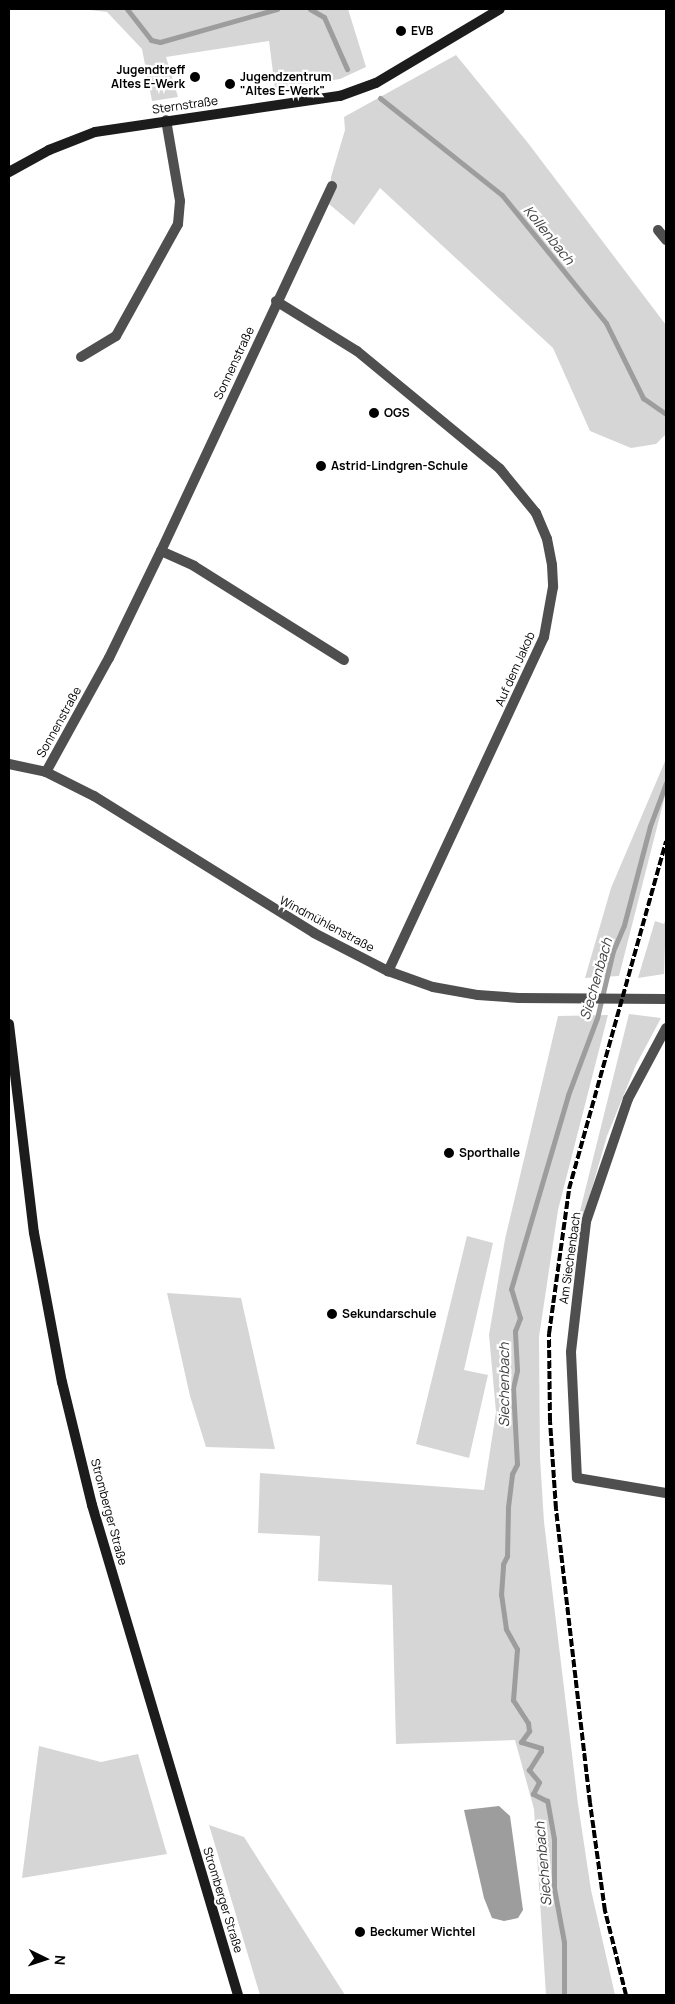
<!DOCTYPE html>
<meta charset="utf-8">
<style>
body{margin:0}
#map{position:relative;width:675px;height:2004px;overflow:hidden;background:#fff;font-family:Manrope,sans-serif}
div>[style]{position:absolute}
.green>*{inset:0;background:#d6d6d6}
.water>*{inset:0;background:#9d9d9d}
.stream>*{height:5px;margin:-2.5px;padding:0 2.5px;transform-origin:2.5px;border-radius:2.5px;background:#9d9d9d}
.minor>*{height:10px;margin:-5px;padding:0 5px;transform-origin:5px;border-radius:5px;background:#4f4f4f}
.secondary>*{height:10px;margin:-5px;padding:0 5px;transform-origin:5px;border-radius:5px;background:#1c1c1c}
.rail>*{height:4px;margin-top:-2px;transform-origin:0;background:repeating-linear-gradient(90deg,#000 0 8px,transparent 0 10.5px)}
.dots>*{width:14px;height:14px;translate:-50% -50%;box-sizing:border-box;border:2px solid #fff;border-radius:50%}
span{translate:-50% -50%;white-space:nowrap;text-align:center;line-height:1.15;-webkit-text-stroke:4.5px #fff;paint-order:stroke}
.poi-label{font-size:12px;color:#000;font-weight:700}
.left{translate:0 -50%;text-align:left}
.right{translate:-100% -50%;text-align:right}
.street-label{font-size:12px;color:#000}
.water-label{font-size:14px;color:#3e3e3e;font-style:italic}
.frame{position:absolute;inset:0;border:10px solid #000;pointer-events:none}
.north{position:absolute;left:20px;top:1934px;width:50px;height:50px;-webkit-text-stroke:4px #fff;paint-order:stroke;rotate:94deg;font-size:14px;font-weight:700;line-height:20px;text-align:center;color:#000}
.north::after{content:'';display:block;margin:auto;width:18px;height:22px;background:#000;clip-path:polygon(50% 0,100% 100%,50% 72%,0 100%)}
</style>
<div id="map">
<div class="green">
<div style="clip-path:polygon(82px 9px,348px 9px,366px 67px,340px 79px,275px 88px,269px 41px,166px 57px,178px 97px,152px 101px,142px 49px,107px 12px)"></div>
<div style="clip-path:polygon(456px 55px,528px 143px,666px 325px,666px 434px,656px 444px,631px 448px,590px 431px,553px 348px,380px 188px,354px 225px,329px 204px,331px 177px,345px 130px,344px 117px)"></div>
<div style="clip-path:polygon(666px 759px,666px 792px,619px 976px,585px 978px,611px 888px)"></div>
<div style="clip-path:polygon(666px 918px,664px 974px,638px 978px,655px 921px,664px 924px)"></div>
<div style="clip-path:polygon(629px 1014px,661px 1018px,636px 1065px,607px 1136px,583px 1219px,571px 1289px,580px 1211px)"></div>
<div style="clip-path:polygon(608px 1015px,558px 1210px,539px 1337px,540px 1458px,544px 1522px,578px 1804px,591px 1890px,615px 1995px,546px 1995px,534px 1809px,515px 1740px,396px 1744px,392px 1585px,318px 1581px,320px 1536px,258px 1533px,260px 1473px,484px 1490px,496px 1412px,489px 1335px,505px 1239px,558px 1016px)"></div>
<div style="clip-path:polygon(467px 1236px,493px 1243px,464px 1370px,488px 1375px,469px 1458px,416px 1444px)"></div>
<div style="clip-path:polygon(167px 1293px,241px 1298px,275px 1449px,206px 1447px,190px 1396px)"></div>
<div style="clip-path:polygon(39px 1746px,101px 1762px,138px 1754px,167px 1854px,22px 1878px)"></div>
<div style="clip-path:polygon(209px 1825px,244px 1837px,345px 1995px,260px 1995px)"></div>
</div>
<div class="water">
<div style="clip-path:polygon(499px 1806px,510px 1816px,523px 1910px,518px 1918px,504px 1921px,492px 1918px,484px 1898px,464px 1810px)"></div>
</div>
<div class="stream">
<div style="left:127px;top:9px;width:39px;rotate:52deg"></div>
<div style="left:151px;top:40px;width:9px;rotate:13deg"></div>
<div style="left:160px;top:42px;width:122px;rotate:-15.8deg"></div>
<div style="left:310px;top:9px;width:16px;rotate:30deg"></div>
<div style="left:324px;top:17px;width:57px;rotate:66.1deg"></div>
<div style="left:380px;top:98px;width:156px;rotate:38.5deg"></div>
<div style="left:502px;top:195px;width:165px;rotate:50.9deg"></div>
<div style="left:606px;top:323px;width:84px;rotate:63.7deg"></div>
<div style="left:643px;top:398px;width:28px;rotate:35deg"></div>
<div style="left:564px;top:1995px;width:53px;rotate:-90deg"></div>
<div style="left:564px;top:1942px;width:55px;rotate:-100.5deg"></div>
<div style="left:554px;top:1888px;width:49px;rotate:-90deg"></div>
<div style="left:554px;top:1839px;width:39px;rotate:-100deg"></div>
<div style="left:547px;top:1801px;width:16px;rotate:-153deg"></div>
<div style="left:533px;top:1794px;width:13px;rotate:-63deg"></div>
<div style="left:539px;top:1782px;width:16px;rotate:-130deg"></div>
<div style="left:529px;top:1770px;width:22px;rotate:-58deg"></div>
<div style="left:541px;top:1751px;width:3px;rotate:-90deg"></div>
<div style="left:541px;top:1748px;width:21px;rotate:-163deg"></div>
<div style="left:521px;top:1742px;width:14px;rotate:-54deg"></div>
<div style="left:529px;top:1731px;width:8px;rotate:-97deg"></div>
<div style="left:528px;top:1723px;width:27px;rotate:-123deg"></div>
<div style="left:513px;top:1700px;width:51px;rotate:-85.5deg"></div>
<div style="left:517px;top:1649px;width:23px;rotate:-119deg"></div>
<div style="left:506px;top:1629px;width:34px;rotate:-98deg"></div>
<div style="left:501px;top:1595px;width:31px;rotate:-86deg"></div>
<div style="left:503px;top:1564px;width:9px;rotate:-63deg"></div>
<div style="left:507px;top:1556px;width:49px;rotate:-88.8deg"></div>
<div style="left:508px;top:1507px;width:33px;rotate:-83deg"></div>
<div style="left:512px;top:1474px;width:11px;rotate:-63deg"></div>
<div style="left:517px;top:1464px;width:76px;rotate:-93deg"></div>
<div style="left:513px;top:1388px;width:18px;rotate:-77deg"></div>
<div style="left:517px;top:1370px;width:39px;rotate:-93deg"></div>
<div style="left:515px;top:1331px;width:14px;rotate:-69deg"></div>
<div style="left:520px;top:1318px;width:30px;rotate:-107deg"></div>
<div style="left:511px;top:1289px;width:202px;rotate:-73.6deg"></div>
<div style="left:568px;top:1095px;width:82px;rotate:-69.4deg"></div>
<div style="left:597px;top:1018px;width:69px;rotate:-76.6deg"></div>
<div style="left:613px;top:951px;width:28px;rotate:-67deg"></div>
<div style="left:624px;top:925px;width:102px;rotate:-75.3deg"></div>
<div style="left:650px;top:826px;width:46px;rotate:-69.6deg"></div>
</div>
<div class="minor">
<div style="left:658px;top:230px;width:13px;rotate:51deg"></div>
<div style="left:276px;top:301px;width:95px;rotate:31.7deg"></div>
<div style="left:357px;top:351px;width:185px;rotate:39.5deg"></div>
<div style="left:500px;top:469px;width:57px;rotate:50.7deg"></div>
<div style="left:536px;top:513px;width:28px;rotate:67deg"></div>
<div style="left:547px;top:539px;width:26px;rotate:79deg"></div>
<div style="left:552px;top:565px;width:22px;rotate:87deg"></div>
<div style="left:553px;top:587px;width:51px;rotate:100.2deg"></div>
<div style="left:544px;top:637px;width:369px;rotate:115deg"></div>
<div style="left:81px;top:357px;width:41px;rotate:-31deg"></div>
<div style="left:116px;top:336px;width:128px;rotate:-61deg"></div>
<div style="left:178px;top:224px;width:23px;rotate:-85deg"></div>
<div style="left:180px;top:201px;width:82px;rotate:-99.8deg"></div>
<div style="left:161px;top:551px;width:36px;rotate:24deg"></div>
<div style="left:194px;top:566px;width:177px;rotate:32.1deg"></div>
<div style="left:9px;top:764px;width:38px;rotate:12deg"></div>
<div style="left:46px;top:772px;width:54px;rotate:26.6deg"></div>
<div style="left:94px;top:796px;width:259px;rotate:31.9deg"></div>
<div style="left:314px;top:933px;width:83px;rotate:27.2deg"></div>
<div style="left:388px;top:971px;width:48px;rotate:19.6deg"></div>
<div style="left:433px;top:987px;width:46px;rotate:10.1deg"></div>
<div style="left:478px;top:995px;width:41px;rotate:4.2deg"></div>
<div style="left:519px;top:998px;width:147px;rotate:0.4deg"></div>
<div style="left:46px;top:772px;width:130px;rotate:-61.1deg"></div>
<div style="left:109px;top:658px;width:119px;rotate:-64.1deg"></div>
<div style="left:161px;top:551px;width:403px;rotate:-64.9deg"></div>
<div style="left:666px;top:1028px;width:81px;rotate:118.2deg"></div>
<div style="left:628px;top:1099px;width:130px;rotate:108.9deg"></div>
<div style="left:586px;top:1222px;width:131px;rotate:96.6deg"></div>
<div style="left:571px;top:1352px;width:126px;rotate:87.3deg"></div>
<div style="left:577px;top:1478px;width:90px;rotate:9.6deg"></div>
</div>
<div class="secondary">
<div style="left:9px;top:172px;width:46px;rotate:-28.8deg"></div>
<div style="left:49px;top:150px;width:49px;rotate:-21.4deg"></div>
<div style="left:95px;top:132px;width:248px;rotate:-8.4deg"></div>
<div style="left:340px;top:96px;width:38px;rotate:-20deg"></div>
<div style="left:376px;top:83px;width:144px;rotate:-30.8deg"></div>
<div style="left:9px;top:1024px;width:210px;rotate:83.2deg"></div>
<div style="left:34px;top:1233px;width:152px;rotate:79.4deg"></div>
<div style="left:62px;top:1382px;width:127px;rotate:76.3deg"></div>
<div style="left:92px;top:1505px;width:511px;rotate:73.41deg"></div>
</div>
<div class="rail">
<div style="left:626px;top:1995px;width:87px;rotate:-104deg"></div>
<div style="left:605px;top:1911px;width:109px;rotate:-97.9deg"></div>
<div style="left:590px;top:1803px;width:296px;rotate:-96.6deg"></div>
<div style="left:556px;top:1509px;width:88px;rotate:-93.9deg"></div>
<div style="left:550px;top:1421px;width:87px;rotate:-90.7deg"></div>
<div style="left:549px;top:1334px;width:146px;rotate:-82.1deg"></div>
<div style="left:569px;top:1189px;width:361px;rotate:-74.4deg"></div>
</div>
<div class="dots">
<div style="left:401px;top:31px;background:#000"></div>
<div style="left:195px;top:77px;background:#000"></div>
<div style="left:230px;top:84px;background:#000"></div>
<div style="left:374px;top:413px;background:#000"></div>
<div style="left:321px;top:466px;background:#000"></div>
<div style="left:449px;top:1153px;background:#000"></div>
<div style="left:332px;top:1314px;background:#000"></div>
<div style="left:360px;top:1932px;background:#000"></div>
</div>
<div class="poi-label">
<span class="left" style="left:411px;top:31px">EVB</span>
<span class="right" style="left:185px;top:77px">Jugendtreff<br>Altes E-Werk</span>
<span class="left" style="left:240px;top:84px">Jugendzentrum<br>"Altes E-Werk"</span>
<span class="left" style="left:384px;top:413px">OGS</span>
<span class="left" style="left:331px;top:466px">Astrid-Lindgren-Schule</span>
<span class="left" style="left:459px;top:1153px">Sporthalle</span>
<span class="left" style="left:342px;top:1314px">Sekundarschule</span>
<span class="left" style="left:370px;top:1932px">Beckumer Wichtel</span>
</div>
<div class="street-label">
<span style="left:185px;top:105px;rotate:-8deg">Sternstraße</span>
<span style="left:234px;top:363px;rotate:-65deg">Sonnenstraße</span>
<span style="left:515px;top:669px;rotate:-66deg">Auf dem Jakob</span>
<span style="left:59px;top:722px;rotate:-61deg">Sonnenstraße</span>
<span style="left:327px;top:924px;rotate:28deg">Windmühlenstraße</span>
<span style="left:570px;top:1258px;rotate:-82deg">Am Siechenbach</span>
<span style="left:109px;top:1512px;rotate:75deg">Stromberger Straße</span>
<span style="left:223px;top:1900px;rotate:73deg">Stromberger Straße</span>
</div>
<div class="water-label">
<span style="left:549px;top:235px;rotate:51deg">Kollenbach</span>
<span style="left:596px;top:979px;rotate:-74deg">Siechenbach</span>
<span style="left:504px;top:1385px;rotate:-90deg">Siechenbach</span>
<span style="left:543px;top:1864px;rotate:-95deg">Siechenbach</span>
</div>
<div class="frame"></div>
<div class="north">N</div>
</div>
